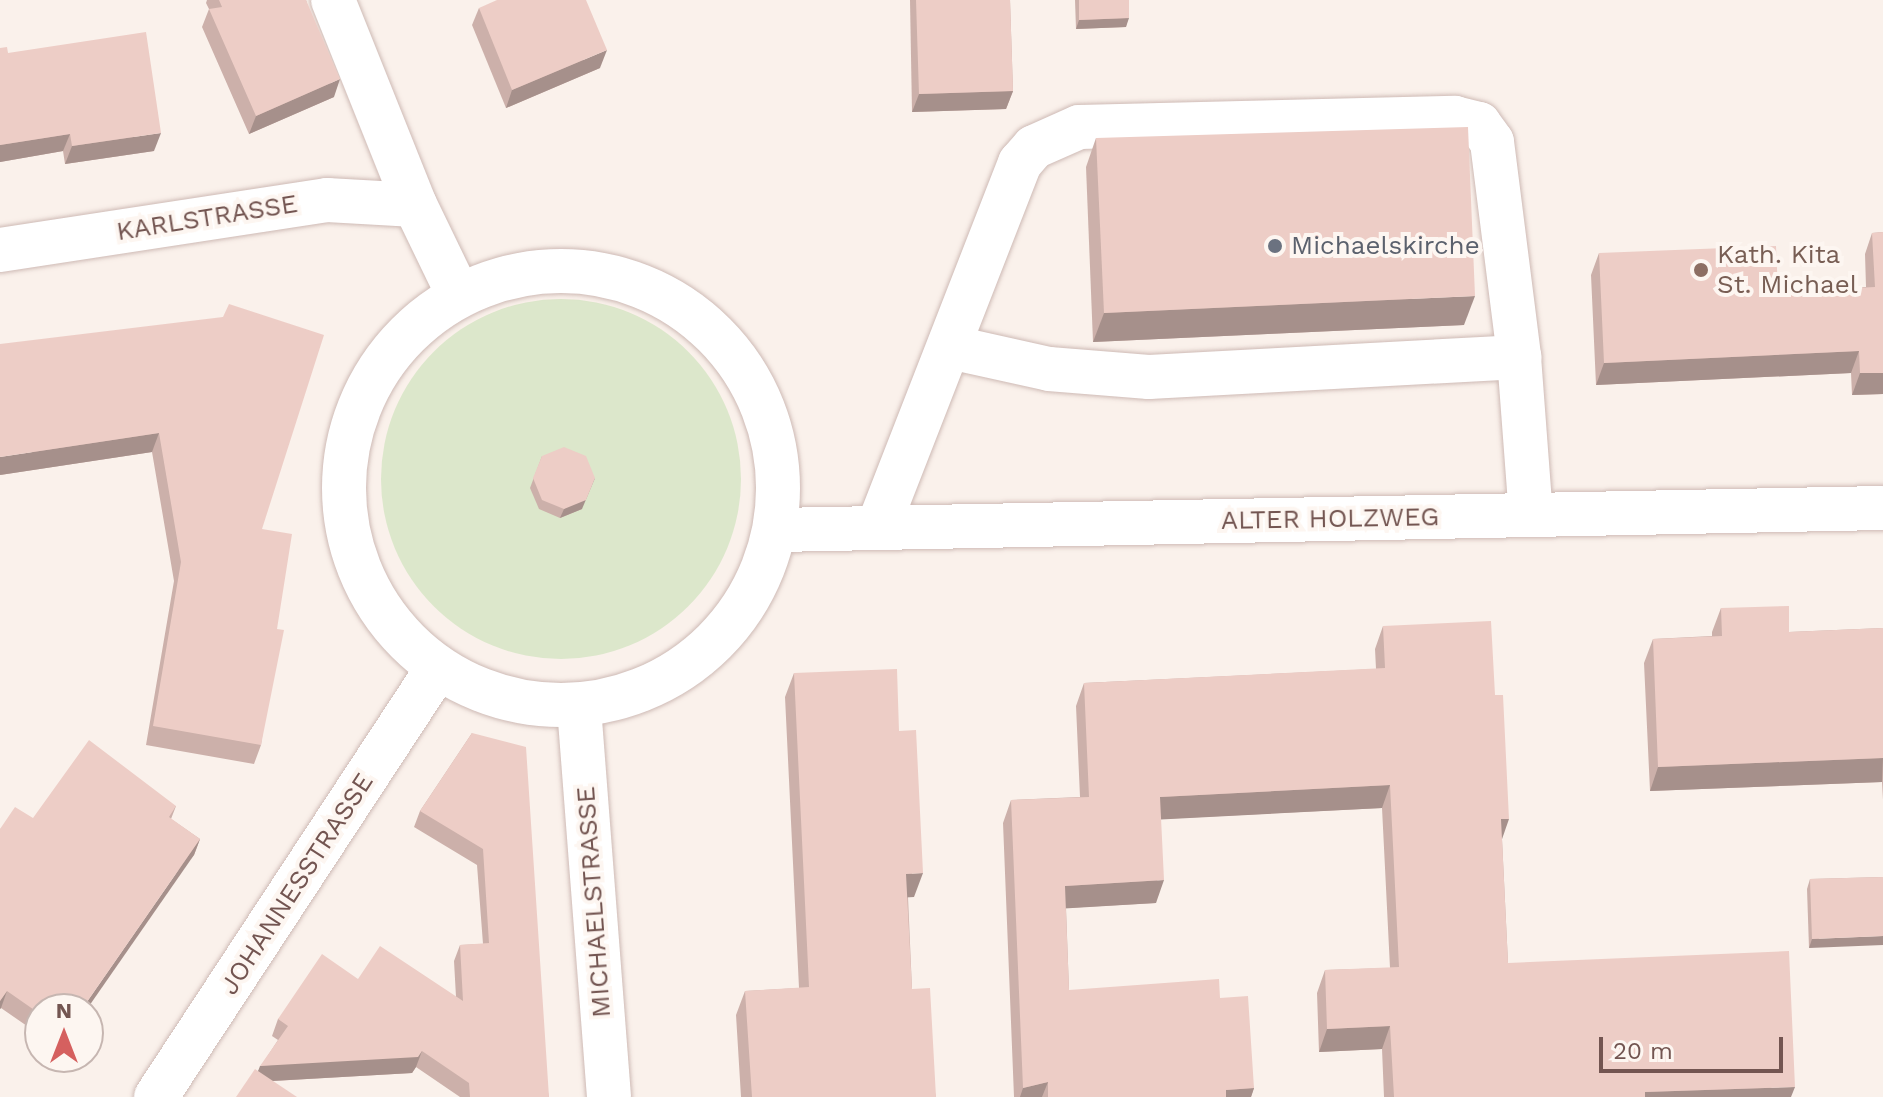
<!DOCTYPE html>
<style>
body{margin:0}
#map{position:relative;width:1883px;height:1097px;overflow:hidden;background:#faf1eb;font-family:"Work Sans",sans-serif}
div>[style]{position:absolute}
.green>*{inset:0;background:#dce7cb}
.round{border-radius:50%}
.roads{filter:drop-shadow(0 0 2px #cebab5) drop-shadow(0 0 2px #cebab5)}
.minor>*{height:44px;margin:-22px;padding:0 22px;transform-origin:22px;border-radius:22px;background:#fff}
.minor>.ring{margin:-22px;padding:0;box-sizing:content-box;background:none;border:44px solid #fff;border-radius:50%}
.wall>*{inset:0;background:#ccb0aa}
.shaded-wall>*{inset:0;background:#a6908b}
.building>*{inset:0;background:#edcdc6}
.dots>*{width:22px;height:22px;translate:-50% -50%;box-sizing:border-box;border:4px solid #fdf6f1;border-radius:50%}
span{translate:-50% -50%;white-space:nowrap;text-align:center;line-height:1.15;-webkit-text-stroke:8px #fdf6f1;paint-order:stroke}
.street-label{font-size:26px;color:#735551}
.worship-label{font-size:26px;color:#5b616d}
.left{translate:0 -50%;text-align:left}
.education-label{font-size:26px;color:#785e54}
.north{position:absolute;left:24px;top:993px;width:80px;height:80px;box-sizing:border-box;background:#fdf6f1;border:2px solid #c6b6b1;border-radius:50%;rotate:0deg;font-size:22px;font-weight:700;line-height:32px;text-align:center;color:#735551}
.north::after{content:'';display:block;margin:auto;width:28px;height:36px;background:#d5605f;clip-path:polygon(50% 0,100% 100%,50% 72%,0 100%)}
.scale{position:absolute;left:1599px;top:1037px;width:184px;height:36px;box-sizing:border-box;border:4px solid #735551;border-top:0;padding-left:10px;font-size:24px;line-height:28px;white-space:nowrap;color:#735551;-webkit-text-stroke:6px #fdf6f1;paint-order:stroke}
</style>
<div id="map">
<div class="green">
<div class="round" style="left:381px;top:299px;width:360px;height:360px"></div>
</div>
<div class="roads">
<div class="minor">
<div style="left:333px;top:0;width:221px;rotate:68.2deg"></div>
<div style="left:415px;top:205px;width:99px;rotate:64.2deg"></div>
<div style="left:0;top:250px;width:331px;rotate:-8.7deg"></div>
<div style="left:327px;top:200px;width:88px;rotate:3.3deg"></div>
<div class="ring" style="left:344px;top:271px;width:390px;height:390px"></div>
<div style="left:950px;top:347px;width:101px;rotate:12.5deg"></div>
<div style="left:1049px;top:369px;width:100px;rotate:4.6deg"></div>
<div style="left:1149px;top:377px;width:371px;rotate:-3.1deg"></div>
<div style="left:878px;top:527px;width:391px;rotate:-68.7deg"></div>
<div style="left:1020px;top:163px;width:21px;rotate:-49deg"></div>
<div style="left:1034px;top:147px;width:49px;rotate:-24deg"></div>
<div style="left:1079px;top:127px;width:376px;rotate:-1.4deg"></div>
<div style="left:1455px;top:118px;width:25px;rotate:14deg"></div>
<div style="left:1479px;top:124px;width:22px;rotate:54deg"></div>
<div style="left:1492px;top:142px;width:217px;rotate:82.8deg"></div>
<div style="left:1519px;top:357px;width:158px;rotate:85.7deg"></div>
<div style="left:777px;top:530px;width:1106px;rotate:-1.14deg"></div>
<div style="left:579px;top:707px;width:391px;rotate:85.6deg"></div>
<div style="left:156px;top:1097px;width:512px;rotate:-56.71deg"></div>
</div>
</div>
<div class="wall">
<div style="clip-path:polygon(207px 0,306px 0,334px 97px,249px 134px,202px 27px,209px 9px,206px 3px)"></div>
<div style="clip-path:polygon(910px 0,1010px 0,1013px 91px,1006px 109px,912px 112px)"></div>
<div style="clip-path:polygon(1075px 0,1129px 0,1126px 27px,1076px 29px)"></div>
<div style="clip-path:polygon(479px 8px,600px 68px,506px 108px,472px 25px)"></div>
<div style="clip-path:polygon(0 48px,8px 53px,154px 151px,65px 164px,63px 151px,0 162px)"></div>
<div style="clip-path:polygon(1096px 138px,1464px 325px,1093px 342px,1086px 167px)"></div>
<div style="clip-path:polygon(1883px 232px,1883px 394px,1852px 395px,1851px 373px,1596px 385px,1591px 275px,1599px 253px,1778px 292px,1866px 287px,1865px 254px,1872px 233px)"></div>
<div style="clip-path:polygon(223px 317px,262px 529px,277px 629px,261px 745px,254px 764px,146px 745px,174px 581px,152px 452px,0 475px)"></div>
<div style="clip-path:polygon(542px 456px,582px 509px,560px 518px,539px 509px,530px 488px)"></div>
<div style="clip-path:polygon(1721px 608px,1789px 632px,1883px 628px,1883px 800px,1882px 782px,1650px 791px,1644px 663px,1653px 639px,1712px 636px,1712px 632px)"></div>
<div style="clip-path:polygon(1383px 626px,1502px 839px,1508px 963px,1791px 1097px,1384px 1097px,1382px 1049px,1319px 1052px,1317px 993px,1325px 970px,1390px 968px,1382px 808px,1161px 819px,1156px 903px,1066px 908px,1069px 990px,1220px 998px,1254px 1088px,1251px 1097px,1014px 1097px,1003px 823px,1011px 800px,1080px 797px,1076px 706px,1084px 683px,1376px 669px,1375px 649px)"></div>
<div style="clip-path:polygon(794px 673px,899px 731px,914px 897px,908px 897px,912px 989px,936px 1097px,741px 1097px,736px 1015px,745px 991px,799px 988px,785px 697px)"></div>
<div style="clip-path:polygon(472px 733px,549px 1097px,460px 1097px,416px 1067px,412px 1073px,273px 1081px,258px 1071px,278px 1040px,272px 1036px,278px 1019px,358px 979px,456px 997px,454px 961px,460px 945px,483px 944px,477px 865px,414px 827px,420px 811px)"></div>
<div style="clip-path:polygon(176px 806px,171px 819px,200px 839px,194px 855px,40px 1009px,40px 1035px,1px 1008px,0 1009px,0 829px,33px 818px)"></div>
<div style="clip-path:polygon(1883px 877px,1809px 948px,1807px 889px,1810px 879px)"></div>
</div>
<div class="shaded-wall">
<div style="clip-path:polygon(1129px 18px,1126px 27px,1076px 29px,1079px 20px)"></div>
<div style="clip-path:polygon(607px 50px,600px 68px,506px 108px,512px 90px)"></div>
<div style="clip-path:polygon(340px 79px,334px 97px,249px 134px,256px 116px)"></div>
<div style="clip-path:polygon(1013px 91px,1006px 109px,912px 112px,919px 94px)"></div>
<div style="clip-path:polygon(161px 133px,154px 151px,65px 164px,72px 146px)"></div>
<div style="clip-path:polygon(70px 134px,63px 151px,0 162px,0 145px)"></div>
<div style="clip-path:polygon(1475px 296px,1464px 325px,1093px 342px,1104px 313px)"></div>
<div style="clip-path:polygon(1859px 351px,1851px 373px,1596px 385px,1604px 363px)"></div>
<div style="clip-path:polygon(1860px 373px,1883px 373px,1883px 394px,1852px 395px)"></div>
<div style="clip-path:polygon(159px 433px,152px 452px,0 475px,0 457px)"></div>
<div style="clip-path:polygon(595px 478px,582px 509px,560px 518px,564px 509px)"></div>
<div style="clip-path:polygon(1883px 758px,1882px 782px,1650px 791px,1658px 767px)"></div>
<div style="clip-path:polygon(1390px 785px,1382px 808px,1151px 820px,1160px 797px)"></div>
<div style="clip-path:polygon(1501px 819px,1509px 819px,1501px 842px)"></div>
<div style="clip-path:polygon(200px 839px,194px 855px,87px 1009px,82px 1009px)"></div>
<div style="clip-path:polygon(923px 873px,914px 897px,897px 898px,906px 874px)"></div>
<div style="clip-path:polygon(1164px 880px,1156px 903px,1056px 909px,1065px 886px)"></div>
<div style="clip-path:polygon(1883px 936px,1883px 945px,1809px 948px,1812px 939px)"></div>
<div style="clip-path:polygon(7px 991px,1px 1008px,0 1009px,0 1001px)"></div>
<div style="clip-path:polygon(1390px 1026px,1382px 1049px,1319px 1052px,1327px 1029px)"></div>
<div style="clip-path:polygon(422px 1051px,416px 1067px,412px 1073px,254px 1082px,260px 1066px)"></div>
<div style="clip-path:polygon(1048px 1082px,1042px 1097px,1020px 1097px,1023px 1088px)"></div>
<div style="clip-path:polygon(1795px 1087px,1791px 1097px,1643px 1097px,1645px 1092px)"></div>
<div style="clip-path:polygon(1254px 1088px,1251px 1097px,1223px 1097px,1226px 1090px)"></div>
</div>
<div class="building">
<div style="clip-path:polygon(219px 0,306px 0,340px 79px,256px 116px,209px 9px,222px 7px)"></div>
<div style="clip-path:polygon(497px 0,586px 0,607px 50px,512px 90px,479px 8px)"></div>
<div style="clip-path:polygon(916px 0,1010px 0,1013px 91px,919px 94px)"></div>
<div style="clip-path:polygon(1079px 0,1129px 0,1129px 18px,1079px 20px)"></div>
<div style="clip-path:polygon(146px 32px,161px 133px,72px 146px,70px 134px,0 145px,0 48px,7px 47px,8px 53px)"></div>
<div style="clip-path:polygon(1468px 127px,1475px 296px,1104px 313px,1096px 138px)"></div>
<div style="clip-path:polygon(1883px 232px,1883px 373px,1860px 373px,1859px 351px,1604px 363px,1599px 253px,1776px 246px,1778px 292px,1875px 287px,1872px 233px)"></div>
<div style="clip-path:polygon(229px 304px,324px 335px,262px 529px,292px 534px,277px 629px,284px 630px,261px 745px,153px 726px,181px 562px,159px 433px,0 457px,0 344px,223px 317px)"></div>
<div style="clip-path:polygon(564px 447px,586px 456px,595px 478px,586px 500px,564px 509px,542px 500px,533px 478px,542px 456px)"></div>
<div style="clip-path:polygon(1789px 606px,1789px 632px,1883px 628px,1883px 758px,1658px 767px,1653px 639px,1722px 636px,1721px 608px)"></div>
<div style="clip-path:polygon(1491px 621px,1495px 695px,1503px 695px,1509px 819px,1501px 819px,1508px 963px,1789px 951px,1795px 1087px,1645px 1092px,1645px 1097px,1394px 1097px,1390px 1026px,1327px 1029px,1325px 970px,1399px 967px,1390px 785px,1160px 797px,1164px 880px,1065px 886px,1069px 990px,1219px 979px,1220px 998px,1248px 996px,1254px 1088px,1226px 1090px,1226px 1097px,1048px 1097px,1048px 1082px,1023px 1088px,1011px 800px,1089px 797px,1084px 683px,1385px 668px,1383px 626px)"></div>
<div style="clip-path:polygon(897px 669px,899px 731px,916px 730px,923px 873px,906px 874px,912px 989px,930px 988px,936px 1097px,752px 1097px,745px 991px,809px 987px,794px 673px)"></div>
<div style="clip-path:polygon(472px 733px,526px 747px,549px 1097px,470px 1097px,469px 1083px,422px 1051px,418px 1057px,260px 1066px,288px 1026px,278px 1019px,322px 954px,358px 979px,380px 946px,463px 1001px,460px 945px,489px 943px,483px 849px,420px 811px)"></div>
<div style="clip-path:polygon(89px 740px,176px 806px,169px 817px,200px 839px,82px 1009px,40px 1009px,40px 1014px,7px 991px,0 1001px,0 829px,15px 807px,33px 818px)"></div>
<div style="clip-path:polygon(1883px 877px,1883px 936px,1812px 939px,1810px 879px)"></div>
<div style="clip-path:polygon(255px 1069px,297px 1097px,236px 1097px)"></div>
</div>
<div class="dots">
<div style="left:1275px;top:246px;background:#6b7280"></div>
<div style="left:1701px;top:270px;background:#8d6e63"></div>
</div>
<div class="street-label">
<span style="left:207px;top:218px;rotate:-9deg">KARLSTRASSE</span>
<span style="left:1330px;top:519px;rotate:-1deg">ALTER HOLZWEG</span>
<span style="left:297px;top:884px;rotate:-57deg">JOHANNESSTRASSE</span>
<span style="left:594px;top:902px;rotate:-94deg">MICHAELSTRASSE</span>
</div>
<div class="worship-label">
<span class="left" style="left:1291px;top:246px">Michaelskirche</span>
</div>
<div class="education-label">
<span class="left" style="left:1717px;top:270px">Kath. Kita<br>St. Michael</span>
</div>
<div class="north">N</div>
<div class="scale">20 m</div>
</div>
